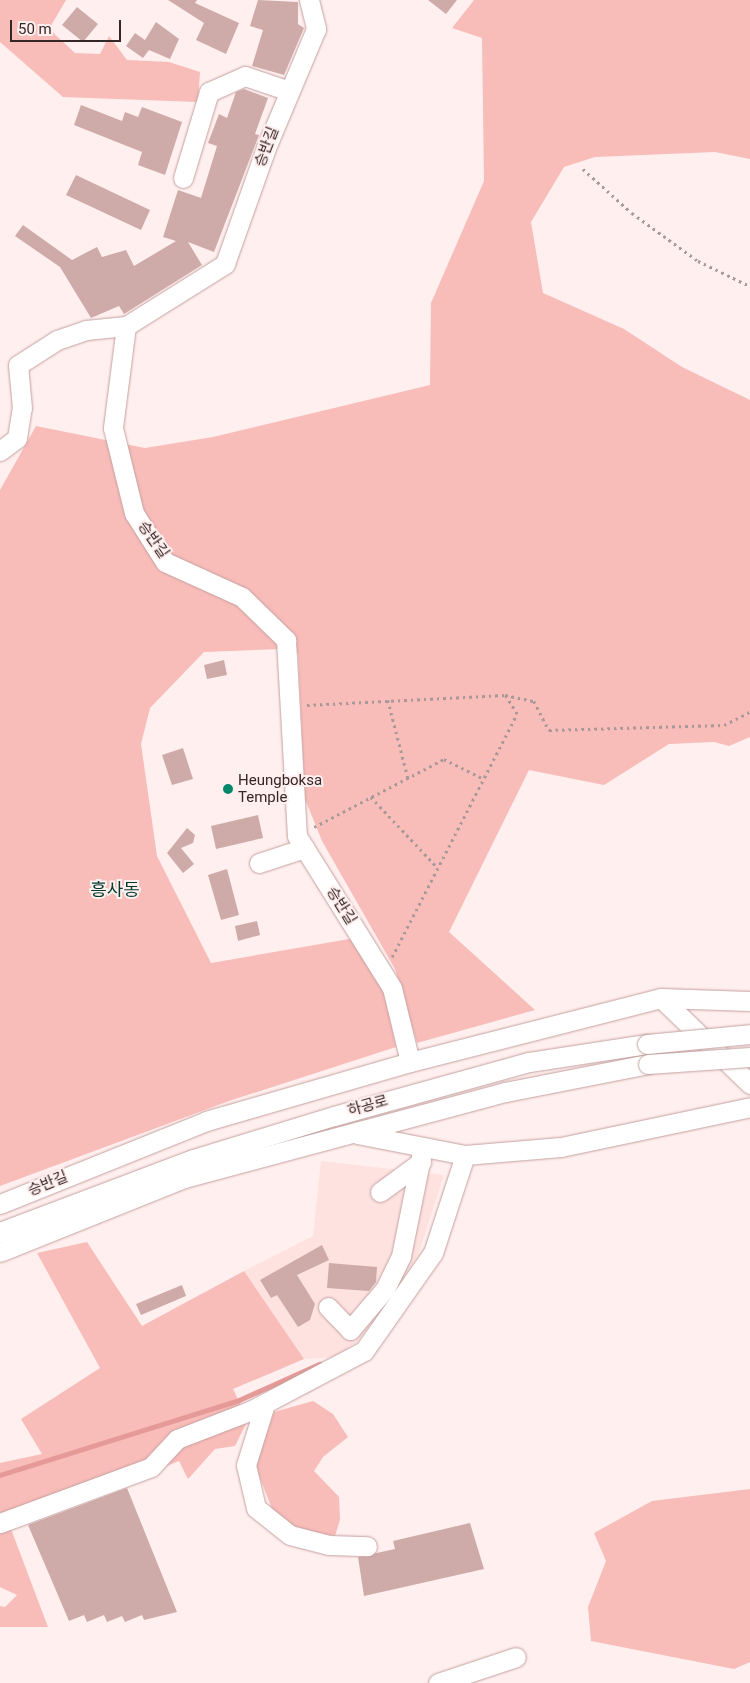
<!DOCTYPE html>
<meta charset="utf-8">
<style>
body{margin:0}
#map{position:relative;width:750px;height:1683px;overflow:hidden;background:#ffefee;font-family:Roboto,"Noto Sans KR",sans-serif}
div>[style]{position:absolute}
.built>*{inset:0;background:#fee2e0}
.green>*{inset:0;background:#f8bcb9}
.stream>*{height:4.5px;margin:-2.25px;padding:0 2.25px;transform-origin:2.25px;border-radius:2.25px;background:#e59a97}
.building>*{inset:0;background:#ceaba9}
.path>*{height:2.5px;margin-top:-1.25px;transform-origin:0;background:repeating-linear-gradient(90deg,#a89998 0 2.5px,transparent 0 6.5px)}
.roads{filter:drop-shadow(0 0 1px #c3a09f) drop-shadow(0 0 1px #c3a09f)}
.minor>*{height:19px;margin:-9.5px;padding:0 9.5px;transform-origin:9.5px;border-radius:9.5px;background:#fff}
.bridges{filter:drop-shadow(0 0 1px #c3a09f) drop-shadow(0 0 1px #c3a09f)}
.minor-bridge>*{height:19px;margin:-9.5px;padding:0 9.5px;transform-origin:9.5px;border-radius:9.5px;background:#fff}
.dots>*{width:14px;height:14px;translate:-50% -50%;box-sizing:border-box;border:2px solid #ffefee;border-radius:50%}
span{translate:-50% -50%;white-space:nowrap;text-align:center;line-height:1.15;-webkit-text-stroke:4px #ffefee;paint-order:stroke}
.street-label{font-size:15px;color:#352727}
.poi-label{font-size:15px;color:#352727}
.left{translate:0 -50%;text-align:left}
.quarter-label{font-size:18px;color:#013b2d}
.scale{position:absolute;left:10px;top:20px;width:111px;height:22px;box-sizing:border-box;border:2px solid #352727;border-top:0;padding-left:6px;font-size:15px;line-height:18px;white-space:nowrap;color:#352727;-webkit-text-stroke:4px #ffefee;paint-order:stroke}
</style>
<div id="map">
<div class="built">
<div style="clip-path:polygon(321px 1161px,444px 1175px,418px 1256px,359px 1340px,337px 1357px,304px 1359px,244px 1271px,313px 1236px)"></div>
</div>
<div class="green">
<div style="clip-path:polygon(0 0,66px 0,49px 29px,75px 53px,100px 54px,109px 36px,127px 60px,169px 62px,200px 72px,198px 102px,63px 97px,0 42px)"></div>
<div style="clip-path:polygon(474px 0,750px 0,750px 159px,715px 152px,595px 157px,564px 167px,531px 222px,543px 293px,624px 329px,682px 367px,750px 400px,750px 737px,729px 746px,714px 742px,669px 744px,604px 785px,529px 770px,449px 932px,535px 1010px,417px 1043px,395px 969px,322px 841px,305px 799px,298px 653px,280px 649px,204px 652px,150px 708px,141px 744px,157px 856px,211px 963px,355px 938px,383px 985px,396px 1047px,229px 1101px,0 1186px,0 490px,36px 426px,145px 448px,213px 437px,430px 385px,431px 303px,484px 181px,482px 38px,452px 28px)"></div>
<div style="clip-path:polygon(87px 1242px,142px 1326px,244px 1271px,304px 1359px,233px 1389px,248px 1420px,235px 1446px,215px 1449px,188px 1479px,179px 1461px,11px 1529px,48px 1627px,0 1627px,0 1606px,5px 1607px,17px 1595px,0 1587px,0 1463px,42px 1454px,21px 1419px,100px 1368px,37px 1253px)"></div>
<div style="clip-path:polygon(313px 1401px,333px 1414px,348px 1437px,323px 1457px,314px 1471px,339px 1497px,340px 1520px,335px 1536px,279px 1527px,255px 1465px,274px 1412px)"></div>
<div style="clip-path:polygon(750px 1489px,750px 1662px,734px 1669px,591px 1641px,588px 1607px,606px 1561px,594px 1533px,652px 1501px)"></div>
</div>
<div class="stream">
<div style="left:0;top:1475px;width:250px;rotate:-17.4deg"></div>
<div style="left:239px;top:1400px;width:88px;rotate:-24.2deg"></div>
</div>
<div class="building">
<div style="clip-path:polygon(168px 0,197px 0,195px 3px,239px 23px,226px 54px,196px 40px,204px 23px)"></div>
<div style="clip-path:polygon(258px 0,298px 2px,298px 24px,304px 28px,284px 75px,252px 66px,263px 30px,250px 26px)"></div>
<div style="clip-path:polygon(428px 0,457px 0,446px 14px)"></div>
<div style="clip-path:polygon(77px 7px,98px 24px,83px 42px,62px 25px)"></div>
<div style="clip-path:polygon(156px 22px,179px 39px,170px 59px,149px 50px,143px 58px,126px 46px,135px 33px,145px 40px)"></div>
<div style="clip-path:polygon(244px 89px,268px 98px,255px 134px,259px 135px,214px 252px,188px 242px,202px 265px,124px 314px,119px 306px,91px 318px,60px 267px,15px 236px,23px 225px,72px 260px,97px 247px,102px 257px,126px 250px,134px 266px,176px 241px,163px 237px,178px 190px,201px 198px,217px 146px,208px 143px,219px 114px,227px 118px,236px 92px)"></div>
<div style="clip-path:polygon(81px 105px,122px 121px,125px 112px,138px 117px,142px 107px,182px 122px,165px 175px,138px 165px,142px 152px,74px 125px)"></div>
<div style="clip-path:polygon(76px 175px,150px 210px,141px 230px,66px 195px)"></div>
<div style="clip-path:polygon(224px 660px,227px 675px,207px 679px,204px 665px)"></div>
<div style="clip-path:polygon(183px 748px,193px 779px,172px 785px,162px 755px)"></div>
<div style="clip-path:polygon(258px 815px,263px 838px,216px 849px,211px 826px)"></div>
<div style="clip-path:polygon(187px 828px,195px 835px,193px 843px,181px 848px,194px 864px,183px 873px,167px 853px)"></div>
<div style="clip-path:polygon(227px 869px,239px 915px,221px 920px,208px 875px)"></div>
<div style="clip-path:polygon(257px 921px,260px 935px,238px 941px,235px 926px)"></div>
<div style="clip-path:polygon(322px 1245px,329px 1260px,297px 1275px,315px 1304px,310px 1320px,298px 1327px,277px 1295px,271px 1298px,260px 1280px)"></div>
<div style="clip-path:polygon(329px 1263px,377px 1267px,376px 1282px,369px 1291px,327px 1288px)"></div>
<div style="clip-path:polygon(182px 1285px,186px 1296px,141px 1315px,136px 1304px)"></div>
<div style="clip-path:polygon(127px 1488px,177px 1612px,144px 1620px,142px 1615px,125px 1622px,122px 1616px,107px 1622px,104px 1615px,87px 1622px,84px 1615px,69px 1621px,28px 1525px)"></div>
<div style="clip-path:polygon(470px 1523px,484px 1569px,364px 1596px,358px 1557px,395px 1549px,393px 1541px)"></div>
</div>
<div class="path">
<div style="left:583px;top:169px;width:66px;rotate:41.9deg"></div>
<div style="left:632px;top:213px;width:82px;rotate:36deg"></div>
<div style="left:698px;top:261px;width:58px;rotate:25.7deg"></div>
<div style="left:388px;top:700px;width:81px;rotate:75.6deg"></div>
<div style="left:307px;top:705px;width:198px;rotate:-2.9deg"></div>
<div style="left:505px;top:695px;width:30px;rotate:12deg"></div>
<div style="left:534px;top:701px;width:33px;rotate:63deg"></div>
<div style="left:549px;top:730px;width:175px;rotate:-1.6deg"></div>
<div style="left:724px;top:725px;width:29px;rotate:-27deg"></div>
<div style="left:371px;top:797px;width:95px;rotate:46.7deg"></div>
<div style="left:314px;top:827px;width:147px;rotate:-27.6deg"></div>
<div style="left:444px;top:759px;width:42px;rotate:26.6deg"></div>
<div style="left:392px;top:957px;width:273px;rotate:-62.8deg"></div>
<div style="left:517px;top:714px;width:22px;rotate:-122deg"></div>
</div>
<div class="roads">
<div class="minor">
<div style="left:309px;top:0;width:30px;rotate:76deg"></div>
<div style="left:316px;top:29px;width:129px;rotate:112.8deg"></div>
<div style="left:266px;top:148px;width:123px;rotate:109.5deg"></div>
<div style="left:225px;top:264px;width:117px;rotate:147.9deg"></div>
<div style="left:126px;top:326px;width:103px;rotate:97.3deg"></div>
<div style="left:113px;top:428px;width:88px;rotate:76.1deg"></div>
<div style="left:134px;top:513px;width:58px;rotate:57.7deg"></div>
<div style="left:165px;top:562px;width:85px;rotate:24.4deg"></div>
<div style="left:242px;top:597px;width:62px;rotate:44.3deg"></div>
<div style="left:286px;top:640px;width:196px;rotate:86.8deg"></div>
<div style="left:297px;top:836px;width:179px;rotate:58deg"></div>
<div style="left:392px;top:988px;width:76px;rotate:76.3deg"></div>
<div style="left:183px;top:178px;width:90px;rotate:-73.2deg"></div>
<div style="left:209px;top:92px;width:39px;rotate:-24deg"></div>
<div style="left:245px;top:76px;width:46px;rotate:18.8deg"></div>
<div style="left:0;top:451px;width:21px;rotate:-37deg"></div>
<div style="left:17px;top:438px;width:30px;rotate:-81deg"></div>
<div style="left:22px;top:408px;width:43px;rotate:-95.3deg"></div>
<div style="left:18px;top:365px;width:46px;rotate:-32.7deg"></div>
<div style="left:57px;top:340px;width:31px;rotate:-19deg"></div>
<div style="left:86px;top:330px;width:40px;rotate:-5.7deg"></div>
<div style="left:259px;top:863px;width:48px;rotate:-18.1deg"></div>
<div style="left:661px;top:998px;width:124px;rotate:44deg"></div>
<div style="left:357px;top:1134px;width:110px;rotate:11deg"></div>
<div style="left:465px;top:1155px;width:96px;rotate:-4.8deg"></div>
<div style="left:561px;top:1147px;width:193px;rotate:-11.9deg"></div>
<div style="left:380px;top:1192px;width:51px;rotate:-36.2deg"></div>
<div style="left:0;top:1204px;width:222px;rotate:-21.9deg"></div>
<div style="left:206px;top:1121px;width:212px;rotate:-16.1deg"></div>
<div style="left:410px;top:1062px;width:259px;rotate:-14.3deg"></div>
<div style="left:661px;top:998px;width:89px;rotate:1.9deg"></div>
<div style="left:0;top:1232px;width:206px;rotate:-20.7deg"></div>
<div style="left:193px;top:1159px;width:147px;rotate:-17deg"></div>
<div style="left:334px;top:1116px;width:202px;rotate:-15.5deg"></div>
<div style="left:529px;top:1062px;width:119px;rotate:-8.7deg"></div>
<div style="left:0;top:1252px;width:198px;rotate:-21.9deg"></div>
<div style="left:184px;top:1178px;width:332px;rotate:-15deg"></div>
<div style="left:505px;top:1092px;width:146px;rotate:-11.1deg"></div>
<div style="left:328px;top:1307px;width:32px;rotate:46deg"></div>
<div style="left:350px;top:1330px;width:54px;rotate:-49.5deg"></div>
<div style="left:385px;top:1289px;width:37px;rotate:-64deg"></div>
<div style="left:401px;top:1256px;width:111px;rotate:-78.6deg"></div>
<div style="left:265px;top:1404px;width:64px;rotate:107.3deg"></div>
<div style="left:246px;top:1465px;width:44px;rotate:76.9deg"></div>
<div style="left:256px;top:1508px;width:43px;rotate:38.5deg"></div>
<div style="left:290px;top:1535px;width:40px;rotate:14.4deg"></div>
<div style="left:329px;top:1545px;width:38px;rotate:2deg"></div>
<div style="left:0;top:1523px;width:161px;rotate:-20.3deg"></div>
<div style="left:151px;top:1467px;width:38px;rotate:-47deg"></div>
<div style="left:177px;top:1439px;width:80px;rotate:-21.1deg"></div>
<div style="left:252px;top:1410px;width:127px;rotate:-27.8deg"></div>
<div style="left:364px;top:1351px;width:120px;rotate:-54.9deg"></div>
<div style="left:433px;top:1253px;width:103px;rotate:-71.9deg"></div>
<div style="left:438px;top:1683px;width:82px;rotate:-18.4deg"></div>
</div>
</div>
<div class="bridges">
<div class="minor-bridge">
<div style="left:647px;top:1044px;width:103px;rotate:-5.5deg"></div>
<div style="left:648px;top:1064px;width:102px;rotate:-3.9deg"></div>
</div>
</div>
<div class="dots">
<div style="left:228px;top:789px;background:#04886c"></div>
</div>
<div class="street-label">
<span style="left:267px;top:147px;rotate:-69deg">승반길</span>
<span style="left:153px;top:540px;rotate:55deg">승반길</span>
<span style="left:341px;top:906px;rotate:58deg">승반길</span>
<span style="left:368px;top:1106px;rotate:-16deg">하공로</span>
<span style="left:48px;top:1184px;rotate:-22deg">승반길</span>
</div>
<div class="poi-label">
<span class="left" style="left:238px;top:789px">Heungboksa<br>Temple</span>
</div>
<div class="quarter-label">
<span style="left:115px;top:890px">흥사동</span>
</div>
<div class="scale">50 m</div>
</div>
